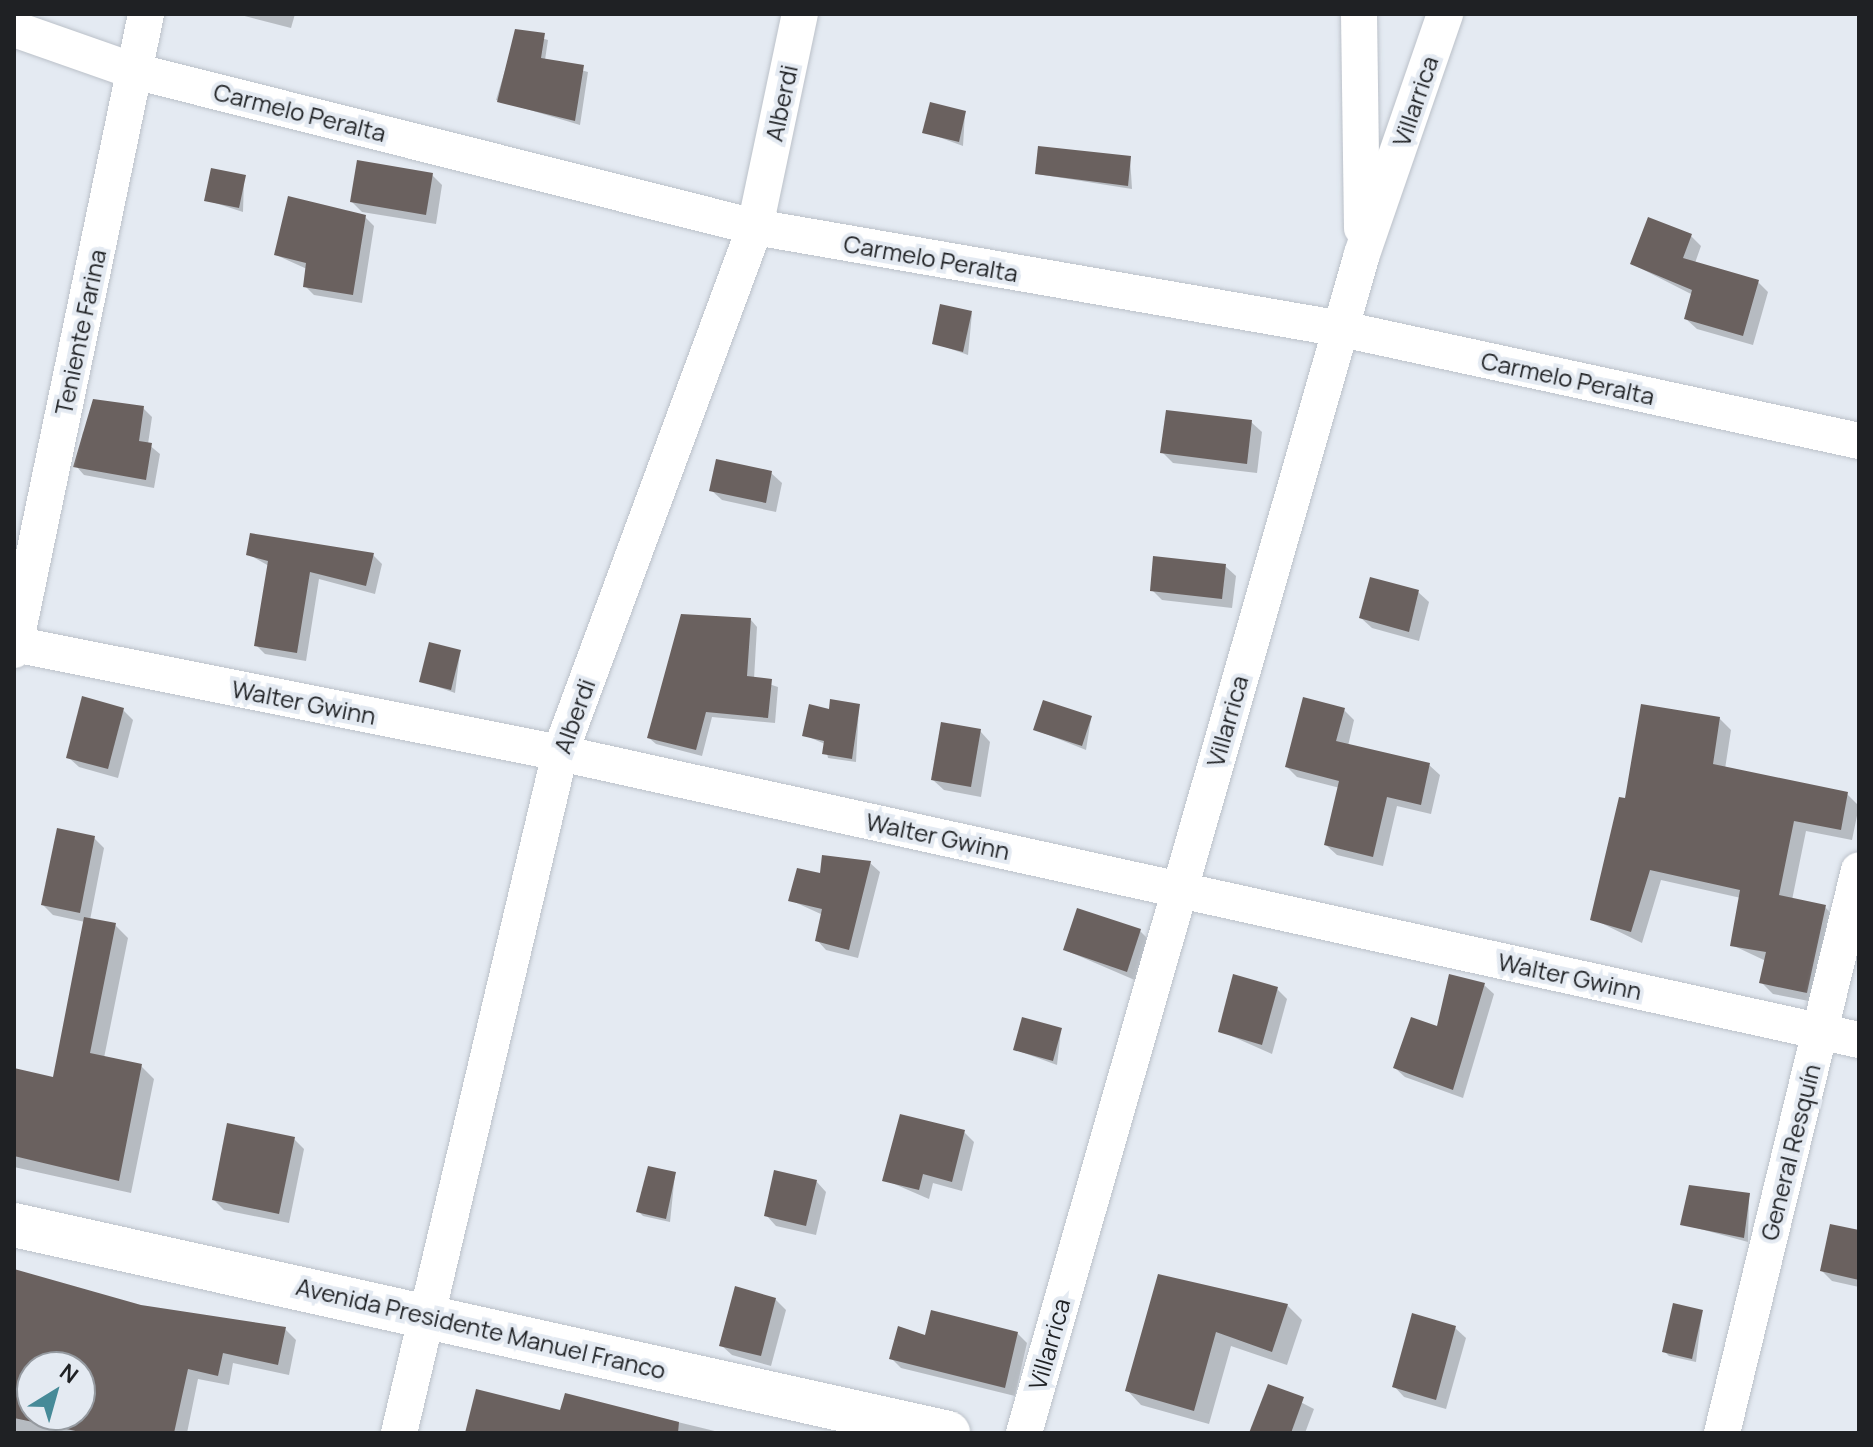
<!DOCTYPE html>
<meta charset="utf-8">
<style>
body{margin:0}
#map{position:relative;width:1873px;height:1447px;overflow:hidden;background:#e4eaf2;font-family:Manrope,sans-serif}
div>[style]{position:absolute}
.shadow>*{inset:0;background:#0003}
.building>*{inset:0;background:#6a615f}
.roads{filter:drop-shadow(0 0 2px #bbc1c9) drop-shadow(0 0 2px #bbc1c9)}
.minor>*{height:36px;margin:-18px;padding:0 18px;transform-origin:18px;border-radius:18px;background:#fff}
.secondary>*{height:44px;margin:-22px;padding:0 22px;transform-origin:22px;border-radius:22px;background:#fff}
span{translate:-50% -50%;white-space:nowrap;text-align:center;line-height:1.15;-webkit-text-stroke:8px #e4eaf2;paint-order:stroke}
.street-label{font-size:24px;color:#1f2124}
.frame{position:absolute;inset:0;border:16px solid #1f2124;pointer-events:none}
.north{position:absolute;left:16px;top:1351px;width:80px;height:80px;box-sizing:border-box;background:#e4eaf2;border:2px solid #959aa0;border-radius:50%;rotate:37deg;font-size:22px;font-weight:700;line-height:32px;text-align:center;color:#1f2124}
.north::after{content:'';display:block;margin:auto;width:28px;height:36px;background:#468a98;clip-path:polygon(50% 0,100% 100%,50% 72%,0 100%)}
</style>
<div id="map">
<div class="shadow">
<div style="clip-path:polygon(237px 14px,295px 14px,291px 28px)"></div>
<div style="clip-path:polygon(517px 31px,548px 40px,545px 60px,588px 72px,580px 125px,496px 100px)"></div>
<div style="clip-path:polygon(965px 113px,963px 146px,925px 132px)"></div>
<div style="clip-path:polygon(1130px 158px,1132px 189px,1037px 174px)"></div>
<div style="clip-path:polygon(432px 175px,442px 185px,436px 224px,362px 212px,352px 202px)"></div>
<div style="clip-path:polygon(244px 177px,243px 212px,206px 200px)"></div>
<div style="clip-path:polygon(365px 217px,374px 226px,362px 303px,314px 295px,305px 286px,307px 269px,276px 255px)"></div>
<div style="clip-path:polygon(1691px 236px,1701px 246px,1695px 263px,1758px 282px,1768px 292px,1753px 345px,1697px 329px,1686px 319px,1693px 295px,1632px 264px)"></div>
<div style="clip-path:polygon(972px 313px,968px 355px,934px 343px)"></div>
<div style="clip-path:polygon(143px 408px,152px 417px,148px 444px,160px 454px,154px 488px,84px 475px,76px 466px,83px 432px)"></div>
<div style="clip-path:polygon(1251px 422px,1262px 432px,1257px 473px,1173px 463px,1163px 453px)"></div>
<div style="clip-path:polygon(771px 473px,782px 483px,776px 512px,722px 500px,711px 490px)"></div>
<div style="clip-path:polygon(248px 554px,373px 555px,382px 564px,375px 594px,319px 579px,306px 661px,265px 654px,256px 645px,269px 566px)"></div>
<div style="clip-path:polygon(1225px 566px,1236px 576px,1232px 608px,1162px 600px,1152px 590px)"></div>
<div style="clip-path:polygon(1418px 592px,1429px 602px,1419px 641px,1372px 628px,1361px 618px)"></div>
<div style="clip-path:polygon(751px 620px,757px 627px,754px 679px,778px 687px,775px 723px,712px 717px,702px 756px,656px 744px,649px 738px)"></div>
<div style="clip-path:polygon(460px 652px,455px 693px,421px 681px)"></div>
<div style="clip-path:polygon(859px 706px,856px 762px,828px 758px,825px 744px,804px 735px,830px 711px)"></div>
<div style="clip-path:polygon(123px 710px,133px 720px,118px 778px,79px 767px,68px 757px)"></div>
<div style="clip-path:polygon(1344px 710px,1354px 720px,1348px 746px,1429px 765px,1440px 775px,1431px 814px,1397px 806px,1383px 866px,1337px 855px,1326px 845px,1340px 788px,1297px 777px,1287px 767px)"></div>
<div style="clip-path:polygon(1091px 718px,1086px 750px,1036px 730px)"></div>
<div style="clip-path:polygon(1719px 718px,1731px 730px,1725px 769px,1847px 794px,1859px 806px,1852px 840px,1806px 831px,1792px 900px,1825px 907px,1836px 919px,1819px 1003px,1773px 994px,1762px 983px,1766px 961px,1732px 945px,1741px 898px,1661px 880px,1642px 943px,1593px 919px,1627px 801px)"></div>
<div style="clip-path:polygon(980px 731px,990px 742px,981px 797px,944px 790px,933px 780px)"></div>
<div style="clip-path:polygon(94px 838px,104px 848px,90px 920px,115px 925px,128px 938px,104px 1058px,141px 1066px,154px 1079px,131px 1193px,14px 1167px,14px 1070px,54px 1080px,85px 922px,53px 915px,43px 905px)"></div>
<div style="clip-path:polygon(870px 863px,880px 872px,858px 958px,826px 950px,817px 940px,823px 915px,790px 900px,822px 876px)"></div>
<div style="clip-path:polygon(1140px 931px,1150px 941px,1137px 981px,1065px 950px)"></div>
<div style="clip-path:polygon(1484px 985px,1494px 994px,1463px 1098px,1405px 1077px,1395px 1068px)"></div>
<div style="clip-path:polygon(1277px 989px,1287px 999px,1272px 1054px,1220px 1031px)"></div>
<div style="clip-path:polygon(1061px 1030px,1057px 1065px,1016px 1050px)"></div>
<div style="clip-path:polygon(964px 1132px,974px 1142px,962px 1191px,933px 1183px,929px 1199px,885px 1180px)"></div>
<div style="clip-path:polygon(294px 1139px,304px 1149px,289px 1223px,224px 1210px,214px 1200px)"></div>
<div style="clip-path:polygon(675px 1174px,670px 1222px,643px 1216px,639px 1212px)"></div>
<div style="clip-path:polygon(816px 1181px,826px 1192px,816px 1235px,776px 1226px,766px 1215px)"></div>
<div style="clip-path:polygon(1749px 1195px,1748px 1242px,1682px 1224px)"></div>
<div style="clip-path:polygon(1859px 1232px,1859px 1287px,1832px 1281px,1822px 1271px)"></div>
<div style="clip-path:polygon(evenodd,14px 1272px,141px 1307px,285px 1329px,296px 1340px,289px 1375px,233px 1363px,229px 1385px,198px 1379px,187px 1433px,14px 1433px,14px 1272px,32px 1367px,80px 1367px,80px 1415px,32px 1415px,32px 1367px)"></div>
<div style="clip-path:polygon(1159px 1276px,1287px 1305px,1302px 1320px,1287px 1365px,1231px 1346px,1209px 1424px,1141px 1405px,1127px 1390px)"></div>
<div style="clip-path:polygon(775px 1299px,786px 1310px,771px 1366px,732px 1355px,721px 1345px)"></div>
<div style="clip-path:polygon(1702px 1312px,1696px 1362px,1669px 1356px,1664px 1351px)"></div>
<div style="clip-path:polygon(1455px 1328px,1466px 1338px,1446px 1409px,1404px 1397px,1394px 1386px)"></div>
<div style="clip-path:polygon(1017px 1333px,1027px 1343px,1015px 1396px,901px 1368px,891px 1358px)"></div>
<div style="clip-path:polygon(1269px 1386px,1314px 1409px,1305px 1433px,1251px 1433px)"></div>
<div style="clip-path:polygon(566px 1395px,723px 1433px,467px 1433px,562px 1413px)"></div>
</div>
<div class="building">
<div style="clip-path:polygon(515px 29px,545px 33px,541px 58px,584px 65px,575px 121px,497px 102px)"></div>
<div style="clip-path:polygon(930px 102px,966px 111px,959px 142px,922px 133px)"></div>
<div style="clip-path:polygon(1038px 146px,1131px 156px,1128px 186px,1035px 174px)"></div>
<div style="clip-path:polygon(357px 160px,433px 173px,426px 215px,350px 202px)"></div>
<div style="clip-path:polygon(211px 168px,246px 175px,239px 208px,204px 201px)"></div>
<div style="clip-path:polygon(288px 196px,366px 215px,353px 295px,303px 287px,306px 263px,274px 255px)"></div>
<div style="clip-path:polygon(1648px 217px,1692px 234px,1683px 258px,1759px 280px,1743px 336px,1684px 319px,1692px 290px,1630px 264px)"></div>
<div style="clip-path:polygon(940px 304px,972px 311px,963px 352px,932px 344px)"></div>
<div style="clip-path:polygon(93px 399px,144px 406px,139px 441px,152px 443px,146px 480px,73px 467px)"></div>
<div style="clip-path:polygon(1166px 410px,1252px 420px,1247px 464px,1160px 453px)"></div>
<div style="clip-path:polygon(716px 459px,772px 471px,766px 503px,709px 491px)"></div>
<div style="clip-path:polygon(250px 533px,374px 553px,366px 586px,310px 572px,297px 653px,254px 646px,268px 561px,246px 555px)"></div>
<div style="clip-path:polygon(1153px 556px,1226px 564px,1222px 599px,1150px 591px)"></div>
<div style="clip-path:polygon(1370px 577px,1419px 590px,1409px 632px,1359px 618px)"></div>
<div style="clip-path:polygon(681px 614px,751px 618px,747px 676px,772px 679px,768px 718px,706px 712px,696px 750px,647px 738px)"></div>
<div style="clip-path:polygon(429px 642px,461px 650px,451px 690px,419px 682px)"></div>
<div style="clip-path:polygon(82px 696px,124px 708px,108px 769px,66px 758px)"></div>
<div style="clip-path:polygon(1303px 697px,1345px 708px,1336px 741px,1430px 763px,1421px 805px,1387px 797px,1373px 857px,1324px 845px,1339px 781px,1285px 767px)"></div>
<div style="clip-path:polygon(830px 699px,860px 704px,852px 759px,822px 754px,824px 741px,802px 736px,809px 704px,829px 709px)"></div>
<div style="clip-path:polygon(1043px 700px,1092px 716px,1082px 746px,1033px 730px)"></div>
<div style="clip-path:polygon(1641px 704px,1720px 717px,1713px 764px,1848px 792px,1841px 830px,1794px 821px,1779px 895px,1826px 905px,1807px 993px,1759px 983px,1766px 952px,1730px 946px,1740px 890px,1650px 870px,1631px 932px,1590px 920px,1619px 797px,1625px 798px)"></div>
<div style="clip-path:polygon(941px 722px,981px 729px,971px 787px,931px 780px)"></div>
<div style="clip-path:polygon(57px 828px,95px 836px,80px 913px,41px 905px)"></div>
<div style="clip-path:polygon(822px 855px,871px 861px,849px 950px,815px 941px,822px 909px,788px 901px,797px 868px,820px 873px)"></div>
<div style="clip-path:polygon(1077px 908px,1141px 929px,1127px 972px,1063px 950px)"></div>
<div style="clip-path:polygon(84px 917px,116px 923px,90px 1053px,142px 1064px,119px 1181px,14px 1156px,14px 1068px,53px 1077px)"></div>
<div style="clip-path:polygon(1233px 974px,1278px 987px,1262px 1045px,1218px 1032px)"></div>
<div style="clip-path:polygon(1449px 974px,1485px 983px,1453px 1090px,1393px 1068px,1411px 1017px,1437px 1026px)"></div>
<div style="clip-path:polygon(1022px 1017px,1062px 1028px,1053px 1061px,1013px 1050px)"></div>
<div style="clip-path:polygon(900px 1114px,965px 1130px,952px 1182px,923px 1174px,919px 1190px,882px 1181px)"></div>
<div style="clip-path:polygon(227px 1123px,295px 1137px,279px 1214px,212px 1200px)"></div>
<div style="clip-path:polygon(648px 1166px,676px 1172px,666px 1219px,636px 1212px)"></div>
<div style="clip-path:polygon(774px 1170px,817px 1180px,806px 1226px,764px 1216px)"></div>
<div style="clip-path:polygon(1689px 1185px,1750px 1193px,1744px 1238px,1680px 1225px)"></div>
<div style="clip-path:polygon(1830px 1224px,1859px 1230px,1859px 1280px,1820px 1271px)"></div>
<div style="clip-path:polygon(evenodd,14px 1269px,141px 1305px,286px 1327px,278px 1365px,223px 1353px,218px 1376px,188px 1369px,174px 1433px,85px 1433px,14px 1418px,14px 1269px,32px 1367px,80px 1367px,80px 1415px,32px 1415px,32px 1367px)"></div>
<div style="clip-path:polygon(1158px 1274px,1288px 1304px,1272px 1352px,1216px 1332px,1194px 1411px,1125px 1391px)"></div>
<div style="clip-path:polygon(735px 1286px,776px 1298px,761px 1356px,719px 1346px)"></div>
<div style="clip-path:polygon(1673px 1303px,1703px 1310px,1692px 1359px,1662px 1352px)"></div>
<div style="clip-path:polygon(931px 1310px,1018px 1332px,1005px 1388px,889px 1359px,898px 1326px,925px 1335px)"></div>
<div style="clip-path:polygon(1412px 1313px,1456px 1326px,1436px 1400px,1392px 1387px)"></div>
<div style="clip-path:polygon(1268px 1384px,1304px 1397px,1291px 1433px,1249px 1433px)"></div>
<div style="clip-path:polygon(476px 1389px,560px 1410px,565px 1393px,679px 1422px,678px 1433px,465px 1433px)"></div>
</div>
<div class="roads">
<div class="minor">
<div style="left:1359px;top:14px;width:214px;rotate:89.2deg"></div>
<div style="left:14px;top:29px;width:127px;rotate:19.3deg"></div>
<div style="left:134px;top:71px;width:640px;rotate:14.1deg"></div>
<div style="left:755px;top:227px;width:596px;rotate:9.86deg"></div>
<div style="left:1342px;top:329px;width:529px;rotate:12.22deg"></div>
<div style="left:14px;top:644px;width:557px;rotate:11.29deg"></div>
<div style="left:560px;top:753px;width:1330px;rotate:12.46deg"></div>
<div style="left:14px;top:650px;width:650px;rotate:-78.27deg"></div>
<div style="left:399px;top:1433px;width:699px;rotate:-76.68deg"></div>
<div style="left:560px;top:753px;width:561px;rotate:-69.66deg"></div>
<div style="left:755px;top:227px;width:218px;rotate:-78.1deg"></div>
<div style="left:1024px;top:1433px;width:1226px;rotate:-74deg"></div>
<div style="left:1362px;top:254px;width:254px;rotate:-70.9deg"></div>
<div style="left:1722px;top:1433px;width:579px;rotate:-76.32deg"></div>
</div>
<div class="secondary">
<div style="left:14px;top:1225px;width:957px;rotate:12.55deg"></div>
</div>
</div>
<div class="street-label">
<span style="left:1415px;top:101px;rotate:-71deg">Villarrica</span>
<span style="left:781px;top:103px;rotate:-78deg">Alberdi</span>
<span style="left:300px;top:112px;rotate:14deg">Carmelo Peralta</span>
<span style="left:931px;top:258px;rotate:10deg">Carmelo Peralta</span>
<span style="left:80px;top:332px;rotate:-78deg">Teniente Farina</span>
<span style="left:1568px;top:378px;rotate:12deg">Carmelo Peralta</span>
<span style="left:304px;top:702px;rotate:11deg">Walter Gwinn</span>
<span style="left:574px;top:716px;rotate:-70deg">Alberdi</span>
<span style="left:1227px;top:721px;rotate:-74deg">Villarrica</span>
<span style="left:938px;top:836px;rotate:12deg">Walter Gwinn</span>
<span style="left:1570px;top:976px;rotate:12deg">Walter Gwinn</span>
<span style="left:1790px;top:1152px;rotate:-76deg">General Resquín</span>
<span style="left:481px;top:1328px;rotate:13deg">Avenida Presidente Manuel Franco</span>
<span style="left:1049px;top:1344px;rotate:-74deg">Villarrica</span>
</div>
<div class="frame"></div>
<div class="north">N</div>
</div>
